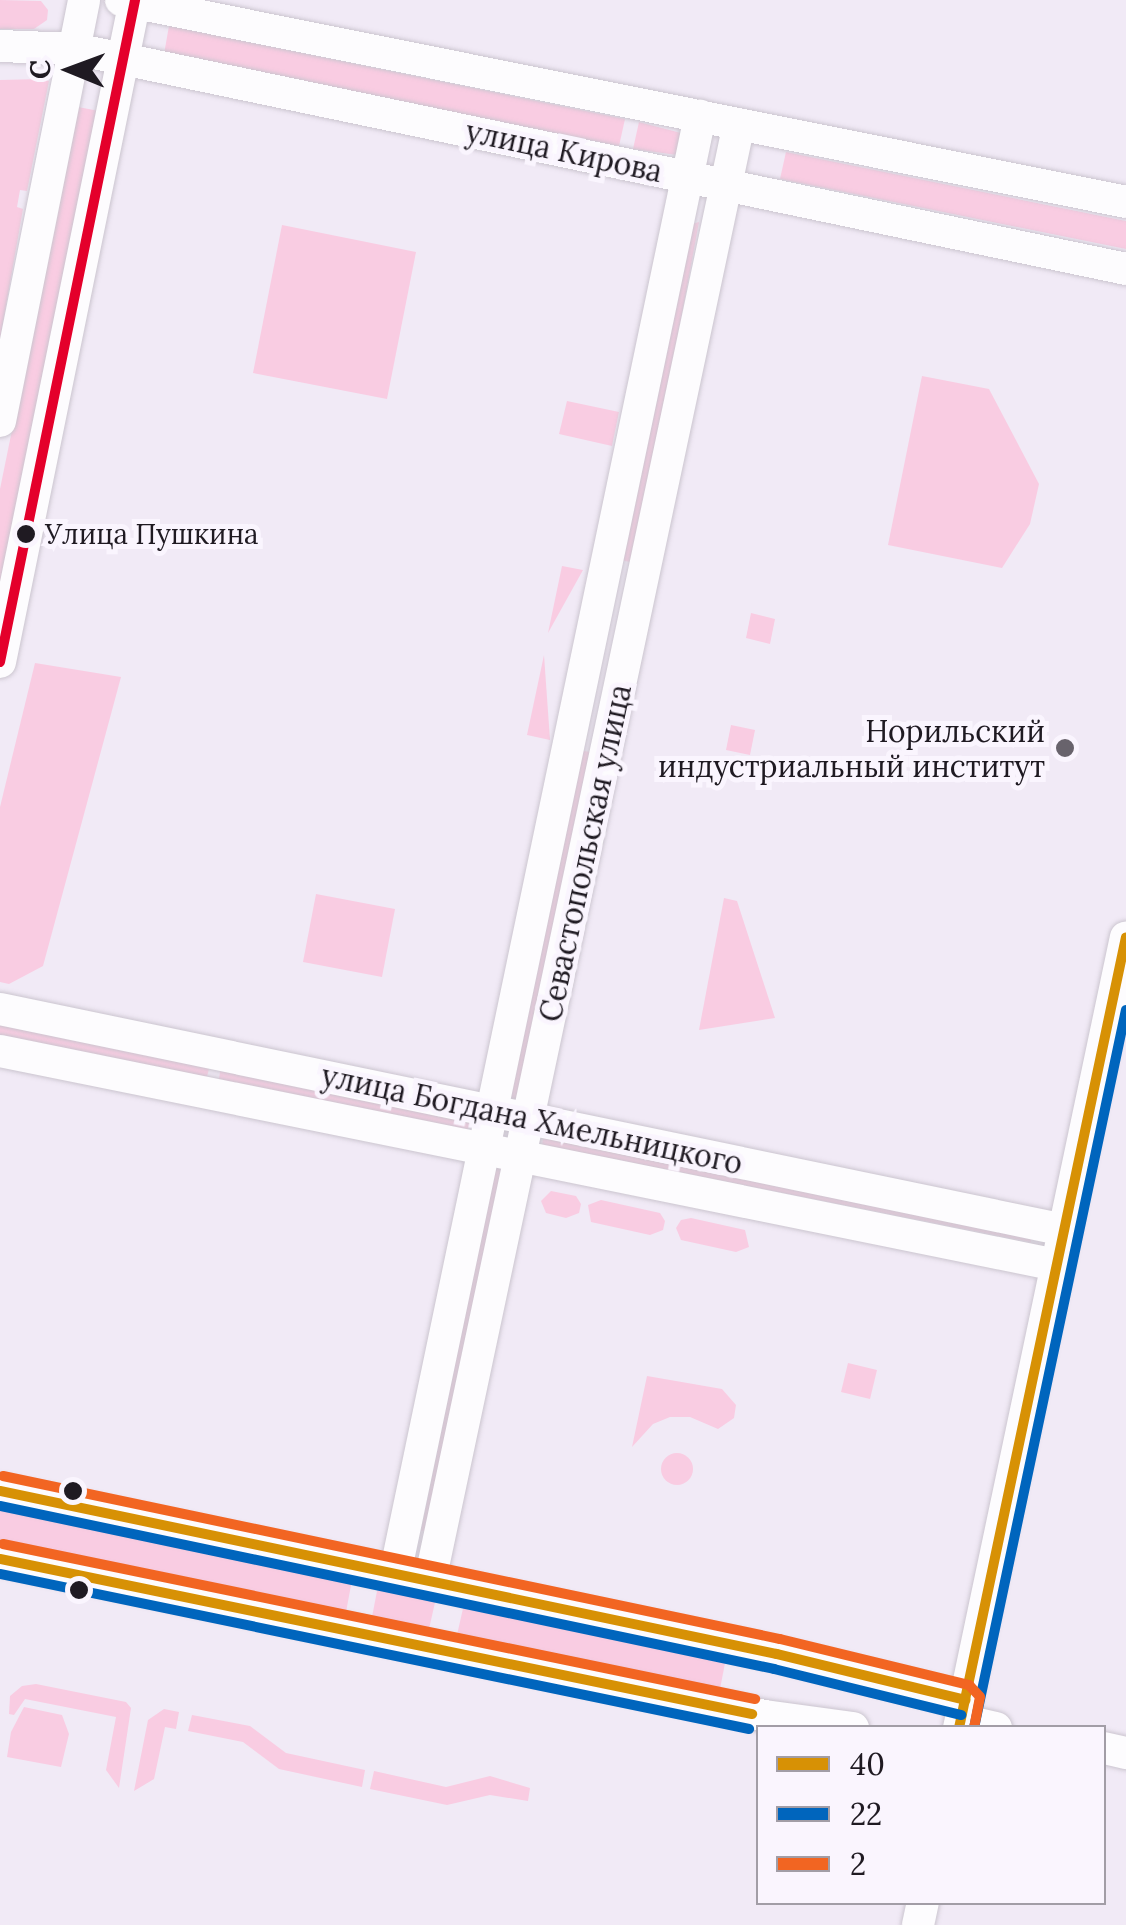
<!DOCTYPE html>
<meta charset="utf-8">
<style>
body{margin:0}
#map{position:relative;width:1126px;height:1925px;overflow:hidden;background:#f1eaf6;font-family:Lora,serif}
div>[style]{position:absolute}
.green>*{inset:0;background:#f9cce2}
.round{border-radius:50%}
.roads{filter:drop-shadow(0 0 2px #cbc5cf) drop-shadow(0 0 2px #cbc5cf)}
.secondary>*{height:32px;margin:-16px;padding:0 16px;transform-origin:16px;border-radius:16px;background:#fdfcfe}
.bus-1>*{height:10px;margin:-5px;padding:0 5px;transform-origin:5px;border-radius:5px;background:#d79105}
.bus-2>*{height:10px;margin:-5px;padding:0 5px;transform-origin:5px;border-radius:5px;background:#0065bd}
.bus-3>*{height:10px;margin:-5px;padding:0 5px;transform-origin:5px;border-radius:5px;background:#f26522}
.bus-4>*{height:10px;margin:-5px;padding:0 5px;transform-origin:5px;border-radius:5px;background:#e4002b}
.dots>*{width:28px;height:28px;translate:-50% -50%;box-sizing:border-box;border:5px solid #faf5fe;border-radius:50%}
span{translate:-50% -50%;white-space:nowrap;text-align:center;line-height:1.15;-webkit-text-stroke:10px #faf5fe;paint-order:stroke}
.bus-label{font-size:28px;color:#1f1a22}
.left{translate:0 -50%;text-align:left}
.street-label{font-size:30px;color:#1f1a22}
.poi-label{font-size:30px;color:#1f1a22}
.right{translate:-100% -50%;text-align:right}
.legend{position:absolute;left:756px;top:1725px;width:350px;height:180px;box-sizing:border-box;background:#faf5fe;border:2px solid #a29da6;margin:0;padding:12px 18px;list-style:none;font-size:30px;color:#1f1a22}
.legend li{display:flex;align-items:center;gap:20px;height:50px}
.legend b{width:50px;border:2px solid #a29da6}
.north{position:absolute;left:20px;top:20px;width:100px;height:100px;-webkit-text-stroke:8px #faf5fe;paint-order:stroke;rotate:271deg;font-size:28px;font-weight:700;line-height:40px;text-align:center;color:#1f1a22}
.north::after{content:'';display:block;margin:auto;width:35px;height:45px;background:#1f1a22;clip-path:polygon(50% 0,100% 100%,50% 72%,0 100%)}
</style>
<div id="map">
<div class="green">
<div style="clip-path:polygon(0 0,41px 1px,48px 10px,47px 20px,34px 29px,0 29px)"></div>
<div style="clip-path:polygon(169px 26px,625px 119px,619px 146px,164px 54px)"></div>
<div style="clip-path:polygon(42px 79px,49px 81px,27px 191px,20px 190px,17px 207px,23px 209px,0 340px,0 80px)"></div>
<div style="clip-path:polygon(78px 107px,99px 111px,0 589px,0 489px)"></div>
<div style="clip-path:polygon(639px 122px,681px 133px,677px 155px,633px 149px)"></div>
<div style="clip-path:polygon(786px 152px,1126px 221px,1126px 249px,780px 179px)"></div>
<div style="clip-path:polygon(699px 222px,636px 563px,619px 560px,692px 224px)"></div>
<div style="clip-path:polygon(282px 225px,416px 252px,387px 399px,253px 373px)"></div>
<div style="clip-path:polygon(922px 376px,989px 389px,1039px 484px,1030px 524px,1002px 568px,888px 545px)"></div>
<div style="clip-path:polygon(567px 401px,619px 412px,612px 446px,559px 434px)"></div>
<div style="clip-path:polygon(562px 566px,583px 570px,548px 633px)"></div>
<div style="clip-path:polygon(751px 613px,775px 619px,770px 644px,746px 638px)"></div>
<div style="clip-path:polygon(544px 655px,550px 740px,527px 735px)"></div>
<div style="clip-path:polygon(35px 663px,121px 677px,43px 966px,9px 984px,0 982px,0 807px)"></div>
<div style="clip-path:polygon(731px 725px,755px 730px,750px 755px,726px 750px)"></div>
<div style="clip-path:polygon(579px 750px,595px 753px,517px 1100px,510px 1099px)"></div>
<div style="clip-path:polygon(316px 894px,395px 909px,382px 977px,303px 962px)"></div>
<div style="clip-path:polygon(724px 898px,737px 901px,775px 1018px,699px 1030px)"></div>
<div style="clip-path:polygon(0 1023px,210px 1064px,206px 1081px,0 1040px)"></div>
<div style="clip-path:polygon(221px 1067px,470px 1123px,470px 1126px,466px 1131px,218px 1084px)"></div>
<div style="clip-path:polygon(543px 1138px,1031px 1238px,1031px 1242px,542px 1145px)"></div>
<div style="clip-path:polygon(495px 1167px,502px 1168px,427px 1530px,421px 1531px)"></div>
<div style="clip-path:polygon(551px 1191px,576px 1196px,581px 1204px,579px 1213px,566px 1218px,546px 1213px,541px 1201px)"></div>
<div style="clip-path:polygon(601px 1200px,660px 1213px,665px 1221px,663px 1230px,650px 1235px,591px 1222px,588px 1205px)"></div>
<div style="clip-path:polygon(691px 1218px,745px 1230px,749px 1247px,736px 1252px,681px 1240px,676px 1228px,681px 1220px)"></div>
<div style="clip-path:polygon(848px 1363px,877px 1370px,870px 1399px,841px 1392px)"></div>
<div style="clip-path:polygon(647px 1376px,722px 1389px,736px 1405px,734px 1418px,718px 1429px,690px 1417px,670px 1417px,653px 1424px,632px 1447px)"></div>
<div class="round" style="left:661px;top:1453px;width:32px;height:32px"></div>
<div style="clip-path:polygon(0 1507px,352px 1580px,346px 1612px,0 1541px)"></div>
<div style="clip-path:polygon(378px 1586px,436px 1598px,429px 1629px,372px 1617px)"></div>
<div style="clip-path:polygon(464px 1604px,726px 1658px,720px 1689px,457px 1635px)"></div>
<div style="clip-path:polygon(36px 1684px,126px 1702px,131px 1708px,119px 1788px,106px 1770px,116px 1717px,25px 1699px,14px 1715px,9px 1714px,10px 1696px,22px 1686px)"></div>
<div style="clip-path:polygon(24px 1707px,62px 1715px,69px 1734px,61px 1767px,7px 1757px,11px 1732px)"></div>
<div style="clip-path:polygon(164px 1709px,179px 1712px,176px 1729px,165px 1727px,154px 1779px,134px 1791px,148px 1720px)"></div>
<div style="clip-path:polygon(192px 1715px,250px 1726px,286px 1753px,365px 1770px,362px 1787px,279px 1769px,243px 1742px,188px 1731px)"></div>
<div style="clip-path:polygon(374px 1771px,446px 1787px,490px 1776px,530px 1788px,528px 1801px,490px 1795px,447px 1805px,370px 1789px)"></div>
</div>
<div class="roads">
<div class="secondary">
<div style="left:121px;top:0;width:1025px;rotate:11.36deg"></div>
<div style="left:0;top:46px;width:75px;rotate:2.3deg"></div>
<div style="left:75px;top:49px;width:1074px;rotate:11.82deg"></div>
<div style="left:0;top:421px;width:429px;rotate:-78.7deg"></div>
<div style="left:0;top:662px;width:676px;rotate:-78.47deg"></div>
<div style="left:0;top:1009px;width:1087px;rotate:11.73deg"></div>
<div style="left:0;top:1051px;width:1078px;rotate:11.45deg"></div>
<div style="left:0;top:1491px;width:794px;rotate:11.85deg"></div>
<div style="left:777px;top:1654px;width:194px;rotate:13.7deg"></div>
<div style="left:0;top:1559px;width:781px;rotate:11.6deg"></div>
<div style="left:765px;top:1716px;width:89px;rotate:7.8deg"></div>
<div style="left:395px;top:1574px;width:1490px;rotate:-78.18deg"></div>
<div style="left:430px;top:1581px;width:1489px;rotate:-78.03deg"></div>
<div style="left:961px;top:1720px;width:36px;rotate:13deg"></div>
<div style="left:959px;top:1728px;width:808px;rotate:-78.08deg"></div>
<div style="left:1104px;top:1748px;width:23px;rotate:13deg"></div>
<div style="left:918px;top:1925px;width:24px;rotate:-78deg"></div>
</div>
</div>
<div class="bus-1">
<div style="left:0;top:1491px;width:794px;rotate:11.85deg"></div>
<div style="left:777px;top:1654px;width:194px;rotate:13.7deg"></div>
<div style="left:0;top:1559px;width:768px;rotate:11.65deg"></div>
<div style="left:959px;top:1728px;width:808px;rotate:-78.08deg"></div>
</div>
<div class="bus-2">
<div style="left:0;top:1506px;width:791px;rotate:11.89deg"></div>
<div style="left:774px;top:1669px;width:193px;rotate:13.8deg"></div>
<div style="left:0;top:1574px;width:765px;rotate:11.69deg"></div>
<div style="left:974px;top:1728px;width:734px;rotate:-78.05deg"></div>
</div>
<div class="bus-3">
<div style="left:3px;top:1476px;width:794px;rotate:11.85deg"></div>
<div style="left:780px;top:1639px;width:195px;rotate:13.7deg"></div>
<div style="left:969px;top:1685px;width:16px;rotate:47deg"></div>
<div style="left:980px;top:1697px;width:32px;rotate:101deg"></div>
<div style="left:3px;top:1544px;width:768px;rotate:11.65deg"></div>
</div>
<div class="bus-4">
<div style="left:0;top:662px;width:676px;rotate:-78.47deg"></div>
</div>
<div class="dots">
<div style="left:26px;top:534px;background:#1f1a22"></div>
<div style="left:1065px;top:748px;background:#68636c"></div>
<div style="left:73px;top:1491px;background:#1f1a22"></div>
<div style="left:79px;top:1590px;background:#1f1a22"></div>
</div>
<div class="bus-label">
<span class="left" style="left:45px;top:534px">Улица Пушкина</span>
</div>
<div class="street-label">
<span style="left:564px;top:151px;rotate:12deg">улица Кирова</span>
<span style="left:585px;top:853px;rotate:-78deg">Севастопольская улица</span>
<span style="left:532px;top:1119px;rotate:12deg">улица Богдана Хмельницкого</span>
</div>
<div class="poi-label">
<span class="right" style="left:1045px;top:748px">Норильский<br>индустриальный институт</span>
</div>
<ul class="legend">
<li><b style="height:12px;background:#d79105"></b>40</li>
<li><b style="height:12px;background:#0065bd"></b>22</li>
<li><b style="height:12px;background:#f26522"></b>2</li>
</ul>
<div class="north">С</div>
</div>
